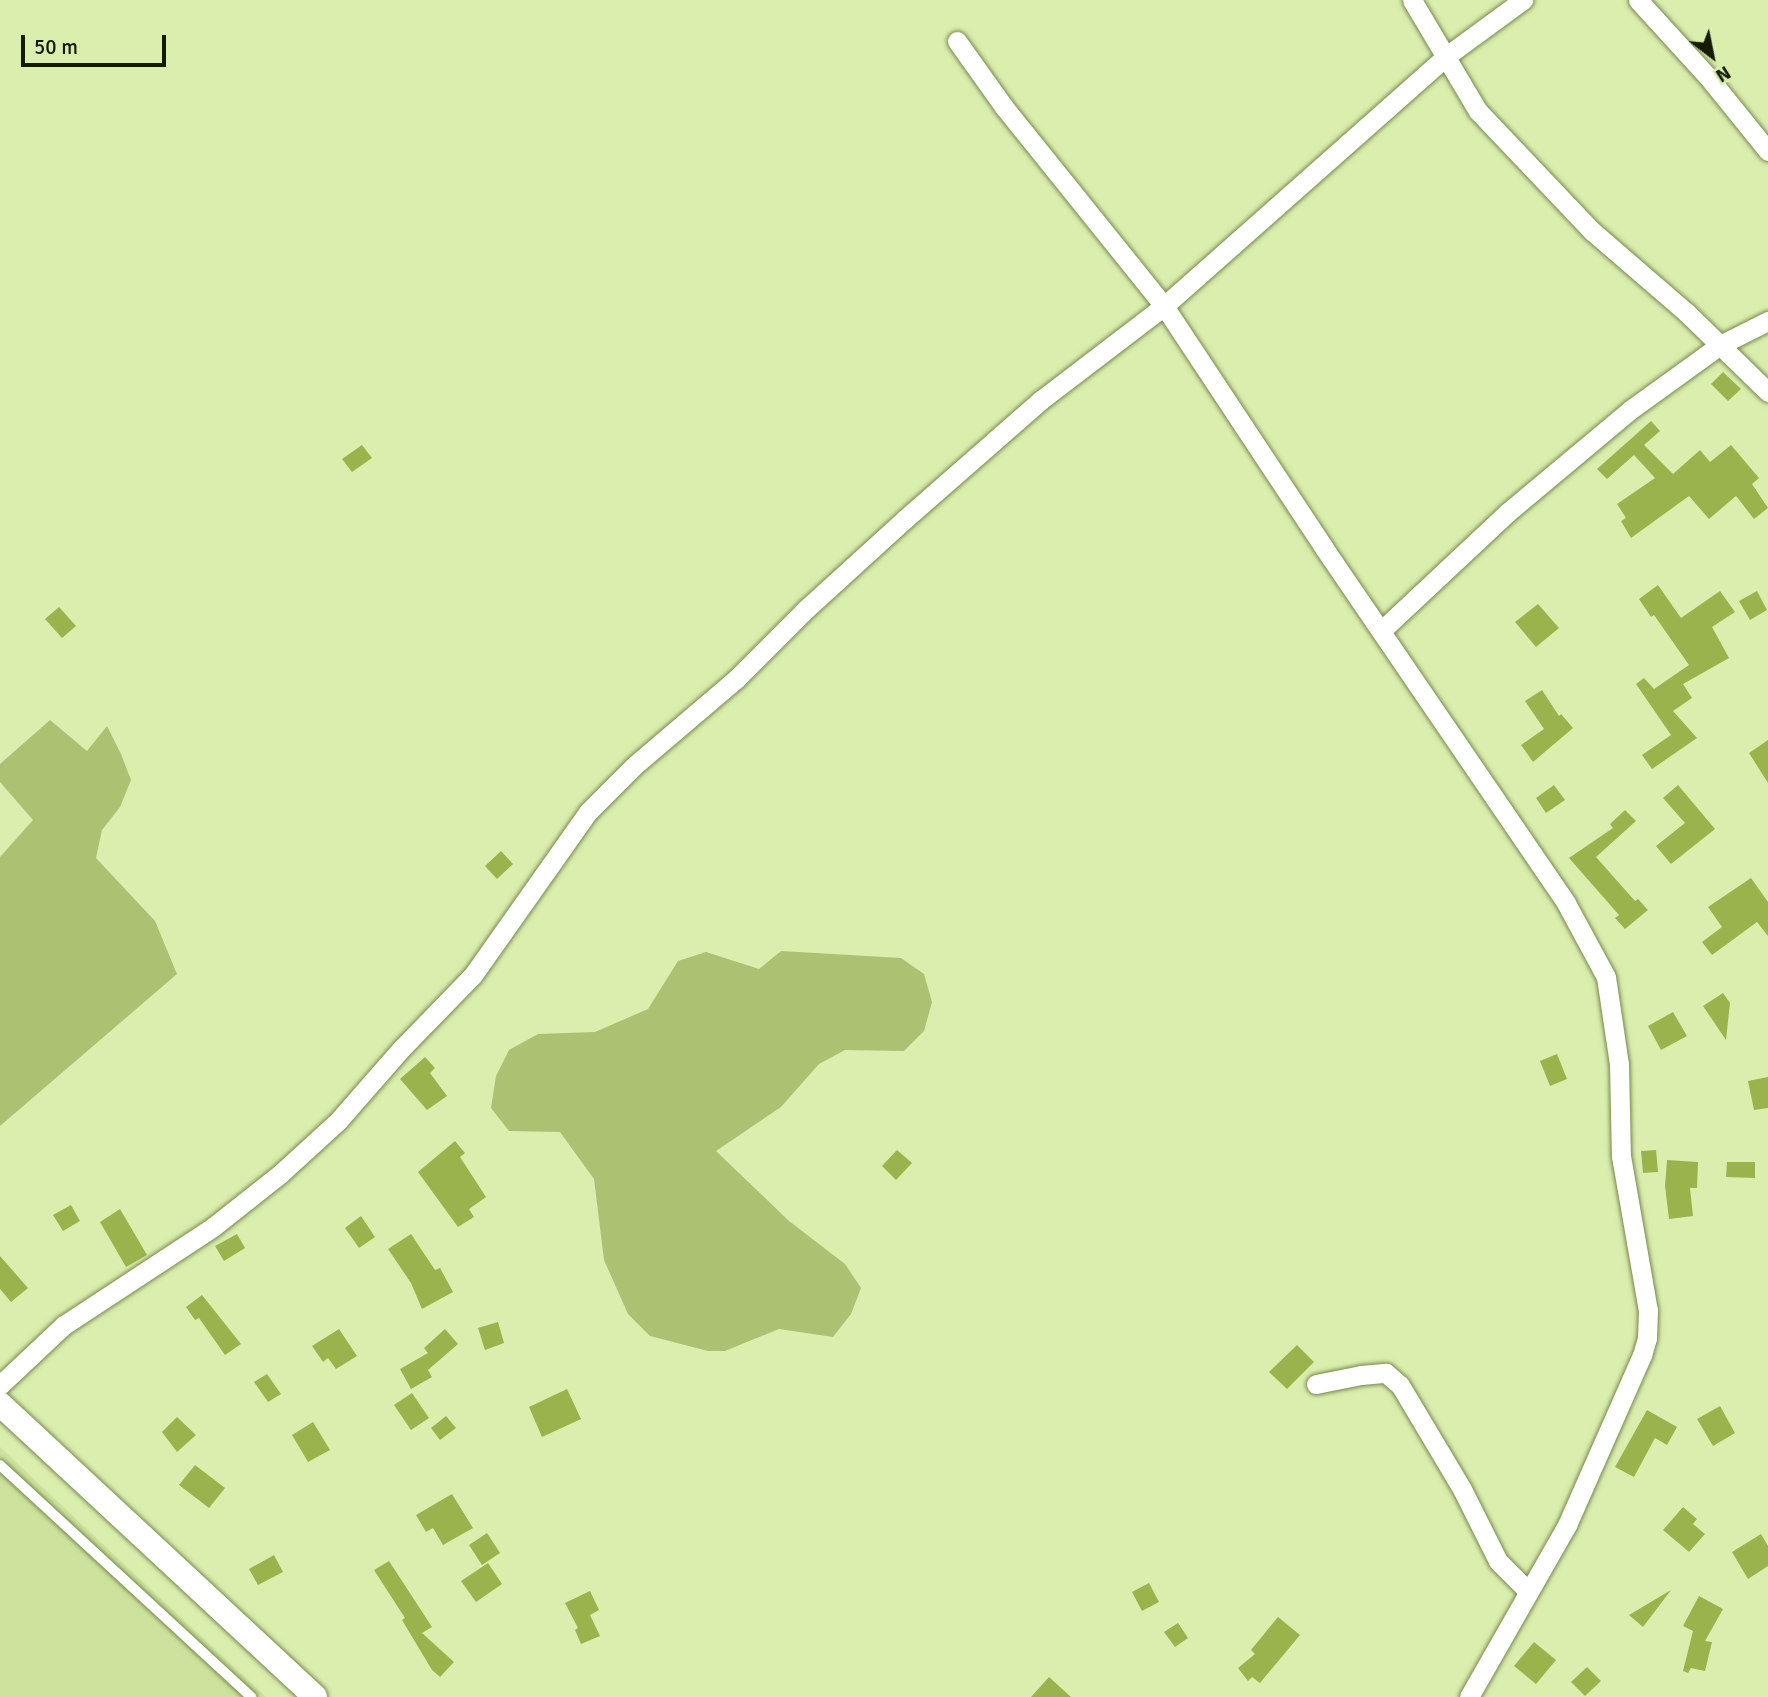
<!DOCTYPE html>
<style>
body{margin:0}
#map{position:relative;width:1768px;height:1697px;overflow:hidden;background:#daeeae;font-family:Signika,sans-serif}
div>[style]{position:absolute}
.built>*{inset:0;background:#cde39d}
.green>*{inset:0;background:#abc273}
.building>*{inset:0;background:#99b44d}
.roads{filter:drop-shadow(0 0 2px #77884d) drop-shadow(0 0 2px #77884d)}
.service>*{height:10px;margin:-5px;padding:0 5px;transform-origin:5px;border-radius:5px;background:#fff}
.minor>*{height:19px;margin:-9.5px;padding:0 9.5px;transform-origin:9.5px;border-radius:9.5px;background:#fff}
.tertiary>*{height:24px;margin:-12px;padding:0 12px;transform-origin:12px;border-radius:12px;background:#fff}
span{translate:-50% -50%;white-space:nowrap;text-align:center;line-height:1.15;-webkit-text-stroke:5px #daeeae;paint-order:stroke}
.north{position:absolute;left:1677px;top:21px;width:70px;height:70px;-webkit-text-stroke:5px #daeeae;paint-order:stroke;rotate:148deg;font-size:19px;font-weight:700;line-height:28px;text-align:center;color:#141a03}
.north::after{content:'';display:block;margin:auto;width:24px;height:32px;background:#141a03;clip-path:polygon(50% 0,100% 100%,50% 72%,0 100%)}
.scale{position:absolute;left:21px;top:35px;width:145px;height:32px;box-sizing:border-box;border:4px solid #141a03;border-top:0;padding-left:9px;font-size:21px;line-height:24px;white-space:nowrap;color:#141a03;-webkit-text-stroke:5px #daeeae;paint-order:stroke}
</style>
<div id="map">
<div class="built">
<div style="clip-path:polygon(0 1447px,146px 1585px,266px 1697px,0 1697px)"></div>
</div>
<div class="green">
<div style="clip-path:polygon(50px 720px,87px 751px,107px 726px,121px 754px,131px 780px,120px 807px,102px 830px,96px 858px,155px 921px,177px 974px,0 1126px,0 857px,33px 820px,0 782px,0 764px)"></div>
<div style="clip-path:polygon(781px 951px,901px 958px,924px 974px,932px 1002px,924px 1031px,904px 1051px,845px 1050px,819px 1064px,781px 1107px,716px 1151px,789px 1221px,845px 1264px,861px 1288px,851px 1314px,833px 1337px,779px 1329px,725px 1351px,708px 1351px,650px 1336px,628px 1314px,604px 1260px,594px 1179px,560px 1132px,509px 1131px,491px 1108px,496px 1076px,509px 1050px,538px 1034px,595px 1032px,648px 1009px,678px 961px,706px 952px,759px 969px)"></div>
</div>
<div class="building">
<div style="clip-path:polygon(1723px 372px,1741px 389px,1728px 401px,1711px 384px)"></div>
<div style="clip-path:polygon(1651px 421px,1660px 431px,1644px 445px,1673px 474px,1700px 450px,1710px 462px,1731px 445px,1759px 478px,1752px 484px,1768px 508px,1754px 519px,1736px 496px,1709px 519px,1689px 496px,1631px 538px,1621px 521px,1626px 518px,1617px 504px,1655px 478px,1634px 455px,1607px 479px,1597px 469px)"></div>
<div style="clip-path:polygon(362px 445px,372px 458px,352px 472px,342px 459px)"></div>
<div style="clip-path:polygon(1658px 585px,1681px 618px,1720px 591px,1735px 612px,1712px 627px,1729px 658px,1683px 684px,1692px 698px,1673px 711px,1697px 738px,1652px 769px,1642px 755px,1671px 735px,1636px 684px,1644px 678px,1654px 689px,1689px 665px,1654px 615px,1651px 617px,1639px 599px)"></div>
<div style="clip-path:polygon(1757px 591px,1767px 610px,1750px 620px,1739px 601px)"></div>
<div style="clip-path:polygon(1538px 604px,1559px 628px,1536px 647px,1515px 622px)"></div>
<div style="clip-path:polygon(59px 607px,76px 626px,62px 638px,45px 619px)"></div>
<div style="clip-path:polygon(1542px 690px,1559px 716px,1561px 714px,1573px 728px,1533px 762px,1521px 745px,1544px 729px,1525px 701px)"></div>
<div style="clip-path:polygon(1768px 740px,1768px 783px,1749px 753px)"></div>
<div style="clip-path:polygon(1554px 785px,1565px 800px,1546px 813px,1536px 798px)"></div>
<div style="clip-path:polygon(1678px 785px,1715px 829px,1671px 864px,1656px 846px,1685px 823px,1663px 798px)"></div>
<div style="clip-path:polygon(1625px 810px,1636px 821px,1596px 857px,1635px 901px,1638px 899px,1648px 910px,1625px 929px,1615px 918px,1619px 915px,1569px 858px,1613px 828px,1610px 824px)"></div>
<div style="clip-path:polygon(501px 851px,513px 864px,497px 879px,485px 866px)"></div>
<div style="clip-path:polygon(1751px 878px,1768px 902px,1768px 936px,1757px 922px,1712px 955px,1702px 942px,1722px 927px,1708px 907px)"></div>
<div style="clip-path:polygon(1723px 993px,1730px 1003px,1726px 1040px,1703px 1006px)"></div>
<div style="clip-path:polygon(1673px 1012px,1687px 1036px,1661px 1050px,1648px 1026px)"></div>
<div style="clip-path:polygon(1557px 1054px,1567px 1079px,1550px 1086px,1540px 1061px)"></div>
<div style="clip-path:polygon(425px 1057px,435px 1068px,430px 1073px,447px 1096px,427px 1110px,400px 1079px)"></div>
<div style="clip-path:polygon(1768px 1077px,1768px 1108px,1754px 1110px,1748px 1081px)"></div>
<div style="clip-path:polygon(455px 1141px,465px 1153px,460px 1157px,486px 1197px,469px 1209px,474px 1217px,458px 1227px,418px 1172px)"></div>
<div style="clip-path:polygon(897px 1150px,912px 1163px,896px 1180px,882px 1166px)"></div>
<div style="clip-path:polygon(1656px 1150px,1658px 1172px,1643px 1173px,1641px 1151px)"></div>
<div style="clip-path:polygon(1667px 1160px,1698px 1162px,1697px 1188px,1690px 1188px,1693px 1216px,1669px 1219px,1665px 1186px)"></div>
<div style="clip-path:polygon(1727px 1162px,1755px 1162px,1755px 1178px,1726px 1177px)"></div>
<div style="clip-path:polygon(71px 1205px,80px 1221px,63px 1231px,53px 1215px)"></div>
<div style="clip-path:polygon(120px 1209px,147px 1255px,126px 1267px,100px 1222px)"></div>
<div style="clip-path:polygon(361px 1216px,375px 1237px,359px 1248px,345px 1228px)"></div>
<div style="clip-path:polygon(237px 1234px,245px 1248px,224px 1261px,215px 1246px)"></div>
<div style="clip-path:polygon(411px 1234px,435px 1270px,440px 1268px,453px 1292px,422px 1309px,411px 1283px,388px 1249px)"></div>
<div style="clip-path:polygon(0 1256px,28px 1288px,11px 1302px,0 1289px)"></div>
<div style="clip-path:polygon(202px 1295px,241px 1344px,225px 1355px,199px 1318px,195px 1320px,186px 1307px)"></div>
<div style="clip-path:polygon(498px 1322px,504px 1343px,485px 1350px,478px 1328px)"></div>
<div style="clip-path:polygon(339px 1329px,357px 1356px,336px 1369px,328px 1358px,323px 1362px,312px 1346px)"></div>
<div style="clip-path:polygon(445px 1329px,458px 1344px,428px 1370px,432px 1377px,411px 1389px,400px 1369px,428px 1353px,424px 1348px)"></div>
<div style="clip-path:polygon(1297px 1345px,1314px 1362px,1287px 1389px,1269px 1372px)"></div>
<div style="clip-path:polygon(267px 1374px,281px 1394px,268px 1402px,254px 1382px)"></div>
<div style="clip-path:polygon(567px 1389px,581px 1419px,542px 1437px,529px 1407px)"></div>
<div style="clip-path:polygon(412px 1393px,429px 1418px,411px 1430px,394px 1405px)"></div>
<div style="clip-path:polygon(1720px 1406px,1735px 1433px,1713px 1446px,1697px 1419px)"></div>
<div style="clip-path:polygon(1647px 1410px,1677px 1427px,1667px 1445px,1655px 1438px,1634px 1477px,1615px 1467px)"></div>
<div style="clip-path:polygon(446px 1416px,456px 1428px,440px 1440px,431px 1428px)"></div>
<div style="clip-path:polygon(177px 1417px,196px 1435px,177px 1452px,162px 1432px)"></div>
<div style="clip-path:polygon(313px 1422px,330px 1450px,308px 1462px,292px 1435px)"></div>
<div style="clip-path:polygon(195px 1465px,225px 1488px,209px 1508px,179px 1485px)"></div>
<div style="clip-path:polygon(452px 1494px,473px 1528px,443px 1545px,433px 1528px,426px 1532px,416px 1515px)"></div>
<div style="clip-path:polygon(1683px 1507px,1697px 1519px,1693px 1524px,1705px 1534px,1689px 1552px,1663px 1530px)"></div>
<div style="clip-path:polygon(487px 1533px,500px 1553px,482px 1565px,469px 1545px)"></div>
<div style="clip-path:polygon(1761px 1534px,1768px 1546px,1768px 1566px,1748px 1579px,1732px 1552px)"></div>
<div style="clip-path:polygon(274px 1555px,283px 1572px,258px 1585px,249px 1569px)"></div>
<div style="clip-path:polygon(389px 1561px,432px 1627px,422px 1633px,454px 1662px,440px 1677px,432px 1670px,402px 1620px,405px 1618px,374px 1570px)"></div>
<div style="clip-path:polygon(488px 1563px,502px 1584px,476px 1602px,461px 1581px)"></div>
<div style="clip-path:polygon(1149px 1583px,1159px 1602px,1142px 1611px,1132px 1592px)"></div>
<div style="clip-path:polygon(1671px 1590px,1643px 1627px,1629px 1615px)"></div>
<div style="clip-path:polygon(590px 1591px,599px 1610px,590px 1615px,600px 1636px,581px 1644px,575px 1630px,578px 1628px,565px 1603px)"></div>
<div style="clip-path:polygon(1699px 1596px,1723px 1609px,1705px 1641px,1712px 1642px,1705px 1671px,1691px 1668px,1688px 1673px,1683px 1671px,1693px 1631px,1683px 1626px)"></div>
<div style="clip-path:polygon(1278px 1617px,1300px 1635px,1260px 1683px,1252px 1677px,1248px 1681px,1238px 1668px,1255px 1654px,1251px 1650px)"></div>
<div style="clip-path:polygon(1178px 1623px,1188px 1638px,1175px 1647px,1164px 1632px)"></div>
<div style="clip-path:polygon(1534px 1642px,1556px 1660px,1536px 1684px,1514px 1666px)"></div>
<div style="clip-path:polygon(1587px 1667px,1601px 1681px,1585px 1696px,1571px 1682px)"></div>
<div style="clip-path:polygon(1049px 1677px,1071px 1697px,1031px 1697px)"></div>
</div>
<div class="roads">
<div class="service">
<div style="left:0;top:1465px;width:342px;rotate:42.7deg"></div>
</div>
<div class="minor">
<div style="left:1412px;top:0;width:129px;rotate:59.3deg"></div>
<div style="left:1478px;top:111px;width:166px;rotate:46.5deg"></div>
<div style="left:1592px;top:231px;width:125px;rotate:40.8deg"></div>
<div style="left:1687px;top:313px;width:113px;rotate:44.3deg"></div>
<div style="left:1638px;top:0;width:105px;rotate:47.7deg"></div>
<div style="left:1709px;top:78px;width:94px;rotate:51.1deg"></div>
<div style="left:957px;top:41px;width:81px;rotate:54.5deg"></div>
<div style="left:1004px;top:107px;width:255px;rotate:51.2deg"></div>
<div style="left:1164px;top:306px;width:290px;rotate:56.5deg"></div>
<div style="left:1324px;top:548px;width:430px;rotate:55.7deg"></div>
<div style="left:1566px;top:903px;width:84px;rotate:61.6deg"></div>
<div style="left:1606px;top:977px;width:88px;rotate:81.5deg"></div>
<div style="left:1619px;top:1064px;width:92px;rotate:88.8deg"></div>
<div style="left:1621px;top:1156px;width:156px;rotate:80.1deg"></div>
<div style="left:1648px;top:1310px;width:28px;rotate:92deg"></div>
<div style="left:1647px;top:1338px;width:18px;rotate:106deg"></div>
<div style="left:1642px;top:1355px;width:186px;rotate:113.8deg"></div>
<div style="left:1567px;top:1525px;width:198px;rotate:119.7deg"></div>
<div style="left:1382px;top:630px;width:173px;rotate:-43.1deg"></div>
<div style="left:1508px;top:512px;width:159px;rotate:-39.9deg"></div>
<div style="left:1630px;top:410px;width:111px;rotate:-35.8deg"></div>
<div style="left:1720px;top:345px;width:54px;rotate:-26.6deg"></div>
<div style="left:1316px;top:1384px;width:46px;rotate:-11.3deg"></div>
<div style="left:1361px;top:1375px;width:25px;rotate:-5deg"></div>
<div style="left:1386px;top:1373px;width:18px;rotate:41deg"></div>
<div style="left:1400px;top:1385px;width:121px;rotate:59.2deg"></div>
<div style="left:1462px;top:1489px;width:80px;rotate:63.4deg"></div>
<div style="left:1498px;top:1561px;width:42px;rotate:45deg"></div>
<div style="left:0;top:1385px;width:88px;rotate:-43.2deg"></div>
<div style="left:64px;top:1325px;width:178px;rotate:-33.3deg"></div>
<div style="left:213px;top:1227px;width:85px;rotate:-38.3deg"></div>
<div style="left:280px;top:1174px;width:79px;rotate:-42.4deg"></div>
<div style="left:338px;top:1121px;width:97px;rotate:-48.8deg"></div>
<div style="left:402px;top:1048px;width:102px;rotate:-45.8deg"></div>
<div style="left:473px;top:975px;width:199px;rotate:-54.8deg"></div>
<div style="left:588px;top:812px;width:66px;rotate:-45deg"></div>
<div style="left:635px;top:765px;width:133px;rotate:-40.4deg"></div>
<div style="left:736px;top:679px;width:98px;rotate:-45deg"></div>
<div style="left:805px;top:610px;width:135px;rotate:-42.3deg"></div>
<div style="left:905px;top:519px;width:181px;rotate:-41.2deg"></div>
<div style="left:1041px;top:400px;width:155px;rotate:-37.4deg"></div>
<div style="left:1164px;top:306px;width:375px;rotate:-41.5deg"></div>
<div style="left:1445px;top:57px;width:97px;rotate:-36.2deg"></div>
</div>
<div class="tertiary">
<div style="left:0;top:1404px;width:430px;rotate:42.9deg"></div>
</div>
</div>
<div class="north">N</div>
<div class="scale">50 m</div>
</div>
